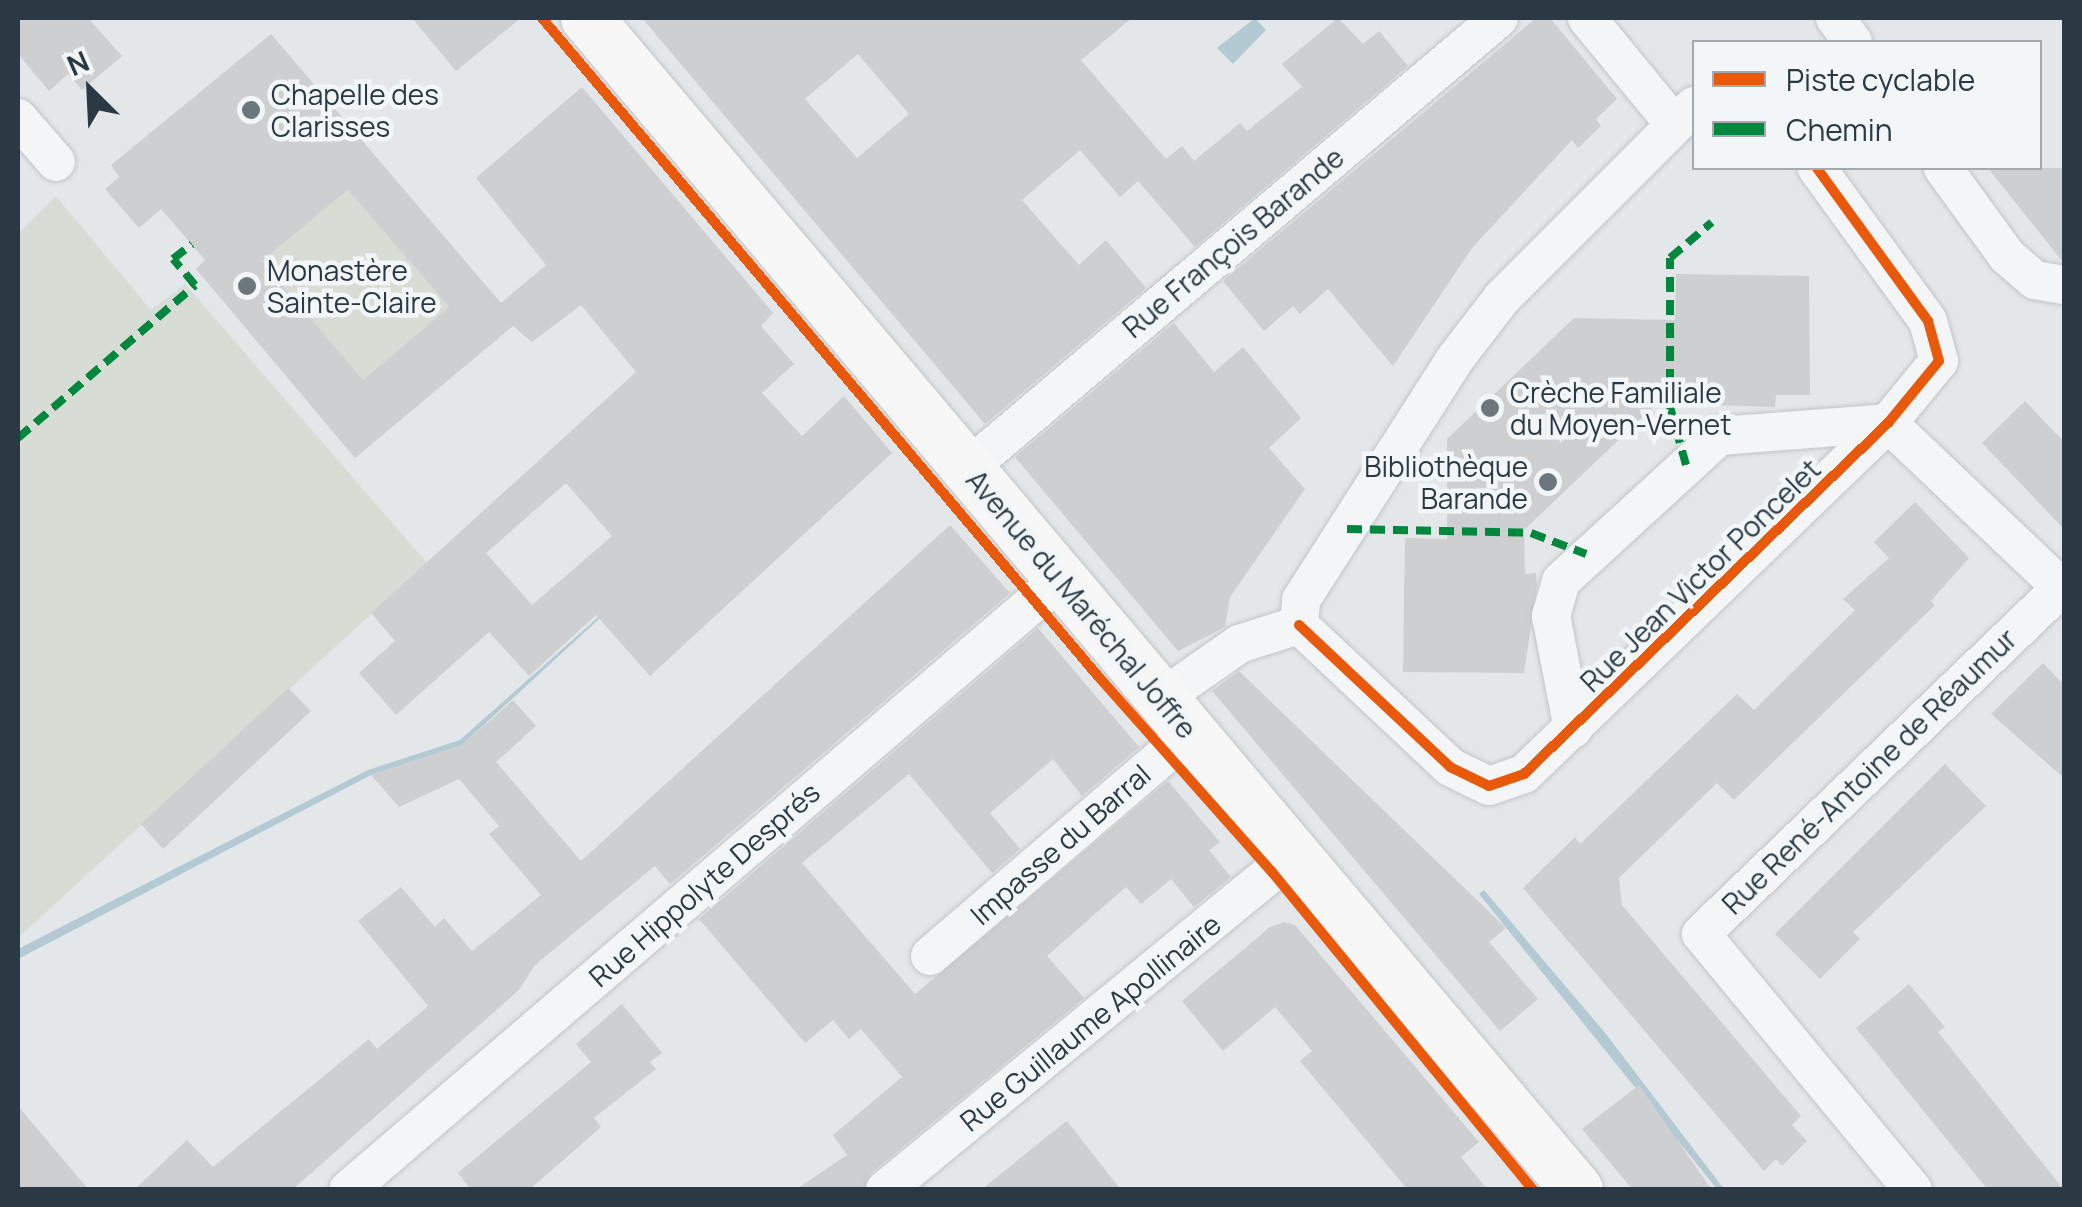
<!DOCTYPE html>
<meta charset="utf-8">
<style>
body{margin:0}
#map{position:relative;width:2082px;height:1207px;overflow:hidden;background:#e4e7e9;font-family:Manrope,sans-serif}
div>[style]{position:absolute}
.green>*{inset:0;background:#d7ddd5}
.water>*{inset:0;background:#b3cad3}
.building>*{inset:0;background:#cdcfd1}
.roads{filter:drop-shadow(0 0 2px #c2c5c7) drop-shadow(0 0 2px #c2c5c7)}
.minor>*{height:38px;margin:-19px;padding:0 19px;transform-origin:19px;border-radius:19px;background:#f3f5f6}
.secondary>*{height:52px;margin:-26px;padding:0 26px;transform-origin:26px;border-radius:26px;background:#f7f7f7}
.quiet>*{height:8px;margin-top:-4px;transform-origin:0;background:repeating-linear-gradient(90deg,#00873e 0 15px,transparent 0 23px)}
.cycleway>*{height:10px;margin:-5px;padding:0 5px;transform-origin:5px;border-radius:5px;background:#e8590c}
.dots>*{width:28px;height:28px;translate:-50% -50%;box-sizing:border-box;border:5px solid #f2f6f8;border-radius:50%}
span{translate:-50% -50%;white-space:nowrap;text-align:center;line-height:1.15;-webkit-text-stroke:9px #f2f6f8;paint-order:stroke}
.poi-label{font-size:28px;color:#2a3943}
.left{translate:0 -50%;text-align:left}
.right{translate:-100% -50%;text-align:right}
.street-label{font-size:28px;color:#2a3943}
.frame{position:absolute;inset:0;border:20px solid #2a3943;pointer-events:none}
.legend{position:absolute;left:1692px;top:40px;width:350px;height:130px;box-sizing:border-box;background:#f2f6f8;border:2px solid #a2aab0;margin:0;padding:12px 18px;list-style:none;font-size:30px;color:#2a3943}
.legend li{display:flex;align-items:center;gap:20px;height:50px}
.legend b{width:50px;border:2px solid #a2aab0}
.north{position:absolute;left:40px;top:40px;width:100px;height:100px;-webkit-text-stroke:8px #f2f6f8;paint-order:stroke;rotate:336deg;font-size:28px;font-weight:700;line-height:40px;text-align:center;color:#2a3943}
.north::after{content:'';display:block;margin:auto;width:35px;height:45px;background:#2a3943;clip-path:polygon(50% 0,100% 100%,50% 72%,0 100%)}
</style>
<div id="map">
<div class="green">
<div style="clip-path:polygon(348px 190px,449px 307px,363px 380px,262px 261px)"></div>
<div style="clip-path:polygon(56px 196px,151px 310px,185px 284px,427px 563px,18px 938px,18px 233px)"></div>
</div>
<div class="water">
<div style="clip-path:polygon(1255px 18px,1266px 30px,1233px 64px,1217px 48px)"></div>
<div style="clip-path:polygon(676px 548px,462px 745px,371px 775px,18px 959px,18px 949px,368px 770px,460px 740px)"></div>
<div style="clip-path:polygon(1484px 890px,1606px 1034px,1724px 1189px,1717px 1189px,1479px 894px)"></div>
</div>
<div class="building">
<div style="clip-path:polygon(18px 18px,88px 18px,122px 56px,82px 90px,68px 74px,49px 91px,18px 54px)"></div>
<div style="clip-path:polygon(412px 18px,521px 18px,456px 71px)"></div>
<div style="clip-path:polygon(evenodd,642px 18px,1132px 18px,1081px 60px,1166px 159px,1182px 146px,1194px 161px,1240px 123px,1247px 131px,1302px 87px,1282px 64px,1338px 18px,1363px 44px,1379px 31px,1408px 66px,1195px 247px,1138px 181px,1120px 197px,1080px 150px,1022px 200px,1079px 265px,1106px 240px,1146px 288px,985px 424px,642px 18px,858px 54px,909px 114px,857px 158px,805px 99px,858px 54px)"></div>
<div style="clip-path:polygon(1536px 18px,1550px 18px,1617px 99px,1596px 119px,1601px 126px,1578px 148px,1572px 140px,1472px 248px,1393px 366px,1328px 289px,1300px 314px,1293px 306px,1264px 331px,1223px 281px)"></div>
<div style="clip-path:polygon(evenodd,271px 34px,501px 303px,546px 265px,476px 178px,582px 87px,773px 313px,761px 326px,794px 364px,762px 393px,802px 436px,844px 396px,892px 453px,650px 676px,596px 615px,529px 676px,489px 632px,396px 715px,359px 673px,395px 641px,371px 613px,636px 372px,581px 305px,532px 342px,513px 326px,355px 458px,196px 269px,205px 260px,161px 209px,139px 228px,105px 189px,119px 177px,111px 165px,271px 34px,348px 190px,449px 307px,363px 380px,262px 261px,348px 190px,271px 34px,566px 483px,612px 536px,532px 605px,486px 553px,566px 483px)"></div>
<div style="clip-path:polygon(1988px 168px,2064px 168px,2064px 262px,2063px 262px)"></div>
<div style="clip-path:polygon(1676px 274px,1809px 276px,1810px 395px,1776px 395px,1775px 407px,1709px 405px,1709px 394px,1668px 393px,1524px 530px,1525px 574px,1536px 573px,1537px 585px,1524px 673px,1403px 672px,1405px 538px,1447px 539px,1447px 439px,1574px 318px,1675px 320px)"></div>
<div style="clip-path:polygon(1174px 323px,1214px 372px,1243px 347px,1301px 418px,1269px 448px,1305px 489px,1230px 597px,1225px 627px,1178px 651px,1015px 457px)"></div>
<div style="clip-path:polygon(2025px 401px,2064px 442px,2064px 529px,1982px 443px)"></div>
<div style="clip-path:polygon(1915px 502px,1969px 558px,1931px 601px,1935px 605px,1734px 800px,1717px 783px,1619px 878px,1622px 905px,1801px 1116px,1792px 1125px,1807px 1141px,1782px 1166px,1776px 1159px,1764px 1171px,1523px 888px,1575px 837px,1580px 844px,1737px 694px,1754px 710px,1855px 610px,1843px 599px,1889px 558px,1874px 542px)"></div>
<div style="clip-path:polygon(950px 525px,1010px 593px,670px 884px,655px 866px,535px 965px,519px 990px,292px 1190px,134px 1190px,187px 1140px,213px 1167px,369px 1039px,377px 1049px,428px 1006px,358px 921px,401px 887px,435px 927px,444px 918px,472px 951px,541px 895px,489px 834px,499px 826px,459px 779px,399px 807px,371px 775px,462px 745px,513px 700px,536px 726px,496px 762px,581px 861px)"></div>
<div style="clip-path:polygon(1038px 628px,1139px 747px,1082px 796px,1053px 759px,990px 813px,1020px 849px,992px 873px,909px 774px,802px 863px,915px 994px,1168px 781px,1220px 842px,1209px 850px,1231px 877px,1194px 907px,1171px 879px,1141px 904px,1126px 887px,1047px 956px,1084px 998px,871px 1173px,863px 1190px,795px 1190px,847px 1155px,833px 1135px,902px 1077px,861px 1029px,849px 1039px,833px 1020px,805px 1043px,699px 919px)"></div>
<div style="clip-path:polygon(2043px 663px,2064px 685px,2064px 778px,1991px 714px)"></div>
<div style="clip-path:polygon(1239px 671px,1506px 928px,1489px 942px,1538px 999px,1500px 1031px,1212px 691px)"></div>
<div style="clip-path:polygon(288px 688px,311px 711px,163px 849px,141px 824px)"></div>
<div style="clip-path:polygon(1945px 764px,1986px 806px,1853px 932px,1860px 939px,1820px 979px,1775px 934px)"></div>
<div style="clip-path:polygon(1284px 922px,1295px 925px,1479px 1142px,1461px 1157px,1488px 1190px,1408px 1190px,1300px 1061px,1312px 1051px,1275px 1007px,1223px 1051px,1182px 1001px,1270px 927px)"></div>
<div style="clip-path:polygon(1909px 984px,1945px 1027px,1938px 1032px,2064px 1190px,1988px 1190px,1856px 1028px)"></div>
<div style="clip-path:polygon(622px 1004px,662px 1053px,650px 1062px,656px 1069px,594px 1118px,601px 1127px,529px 1190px,471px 1190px,458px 1173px,591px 1062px,576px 1044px)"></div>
<div style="clip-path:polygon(1639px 1085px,1712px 1190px,1633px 1190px,1582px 1129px)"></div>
<div style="clip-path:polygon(18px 1106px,89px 1190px,18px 1190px)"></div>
<div style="clip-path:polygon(1067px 1121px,1121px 1190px,981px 1190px,1045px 1138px)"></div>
</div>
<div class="roads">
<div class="minor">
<div style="left:1587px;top:18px;width:137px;rotate:50.6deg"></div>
<div style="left:1835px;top:18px;width:30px;rotate:53deg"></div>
<div style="left:18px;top:118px;width:58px;rotate:49.2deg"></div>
<div style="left:1943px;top:168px;width:109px;rotate:54deg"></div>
<div style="left:2007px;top:256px;width:37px;rotate:41deg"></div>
<div style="left:2035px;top:280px;width:29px;rotate:10deg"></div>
<div style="left:968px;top:468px;width:696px;rotate:-40.28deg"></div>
<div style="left:1299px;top:625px;width:207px;rotate:43.2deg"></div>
<div style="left:1450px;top:767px;width:43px;rotate:26deg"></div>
<div style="left:1489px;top:786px;width:37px;rotate:-19deg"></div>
<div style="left:1524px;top:774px;width:506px;rotate:-43.96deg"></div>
<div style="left:1888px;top:423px;width:80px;rotate:-50.6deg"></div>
<div style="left:1939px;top:361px;width:41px;rotate:-105.4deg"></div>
<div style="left:1928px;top:321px;width:189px;rotate:-126deg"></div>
<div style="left:1299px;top:625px;width:25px;rotate:-85deg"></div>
<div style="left:1301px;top:600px;width:286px;rotate:-57.4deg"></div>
<div style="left:1455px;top:359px;width:77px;rotate:-52.4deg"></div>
<div style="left:1502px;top:298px;width:272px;rotate:-45deg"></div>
<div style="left:1162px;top:698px;width:94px;rotate:-35deg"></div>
<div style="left:1239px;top:644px;width:63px;rotate:-17.6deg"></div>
<div style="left:1573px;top:729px;width:115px;rotate:-101deg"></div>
<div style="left:1551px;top:616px;width:36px;rotate:-74deg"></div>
<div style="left:1561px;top:581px;width:214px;rotate:-42.5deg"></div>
<div style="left:1719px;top:436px;width:169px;rotate:-4.4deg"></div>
<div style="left:1888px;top:423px;width:243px;rotate:43.5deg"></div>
<div style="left:930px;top:956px;width:344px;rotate:-40.6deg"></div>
<div style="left:348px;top:1190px;width:939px;rotate:-40.59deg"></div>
<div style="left:885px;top:1190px;width:529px;rotate:-39.4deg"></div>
<div style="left:1913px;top:1190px;width:332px;rotate:-129.6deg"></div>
<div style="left:1701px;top:934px;width:501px;rotate:-43.87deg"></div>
</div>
<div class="secondary">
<div style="left:587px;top:18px;width:1534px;rotate:49.81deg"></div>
</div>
</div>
<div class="quiet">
<div style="left:18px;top:438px;width:234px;rotate:-40.8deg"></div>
<div style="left:195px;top:285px;width:34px;rotate:-130deg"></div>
<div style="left:173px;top:259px;width:24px;rotate:-38deg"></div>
<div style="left:1686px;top:465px;width:60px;rotate:-105.4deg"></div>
<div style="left:1670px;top:407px;width:149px;rotate:-90deg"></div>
<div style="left:1670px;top:258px;width:55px;rotate:-40.6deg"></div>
<div style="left:1347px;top:529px;width:184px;rotate:1.2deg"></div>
<div style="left:1531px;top:533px;width:59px;rotate:20.9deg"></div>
</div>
<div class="cycleway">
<div style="left:542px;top:18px;width:860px;rotate:49.81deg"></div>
<div style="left:1097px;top:675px;width:264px;rotate:48.4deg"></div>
<div style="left:1272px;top:872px;width:411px;rotate:50.6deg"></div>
<div style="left:1299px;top:625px;width:207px;rotate:43.2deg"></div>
<div style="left:1450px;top:767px;width:43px;rotate:26deg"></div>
<div style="left:1489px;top:786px;width:37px;rotate:-19deg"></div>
<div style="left:1524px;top:774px;width:506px;rotate:-43.96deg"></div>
<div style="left:1888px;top:423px;width:80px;rotate:-50.6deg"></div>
<div style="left:1939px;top:361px;width:41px;rotate:-105.4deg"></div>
<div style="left:1928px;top:321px;width:189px;rotate:-126deg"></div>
</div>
<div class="dots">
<div style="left:251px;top:110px;background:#6b767d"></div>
<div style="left:247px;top:286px;background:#6b767d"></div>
<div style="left:1490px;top:408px;background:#6b767d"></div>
<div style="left:1548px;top:482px;background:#6b767d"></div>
</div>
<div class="poi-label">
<span class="left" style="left:271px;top:110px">Chapelle des<br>Clarisses</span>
<span class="left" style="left:267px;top:286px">Monastère<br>Sainte-Claire</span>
<span class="left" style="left:1510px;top:408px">Crèche Familiale<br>du Moyen-Vernet</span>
<span class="right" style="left:1528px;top:482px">Bibliothèque<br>Barande</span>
</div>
<div class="street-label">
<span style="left:1233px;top:242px;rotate:-40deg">Rue François Barande</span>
<span style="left:1700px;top:575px;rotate:-44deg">Rue Jean Victor Poncelet</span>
<span style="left:1082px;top:604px;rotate:50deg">Avenue du Maréchal Joffre</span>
<span style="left:1869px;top:771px;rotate:-44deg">Rue René-Antoine de Réaumur</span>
<span style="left:1060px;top:844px;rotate:-41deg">Impasse du Barral</span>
<span style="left:704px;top:884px;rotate:-41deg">Rue Hippolyte Després</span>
<span style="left:1090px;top:1022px;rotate:-39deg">Rue Guillaume Apollinaire</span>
</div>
<div class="frame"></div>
<ul class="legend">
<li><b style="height:12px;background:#e8590c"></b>Piste cyclable</li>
<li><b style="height:12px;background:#00873e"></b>Chemin</li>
</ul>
<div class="north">N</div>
</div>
